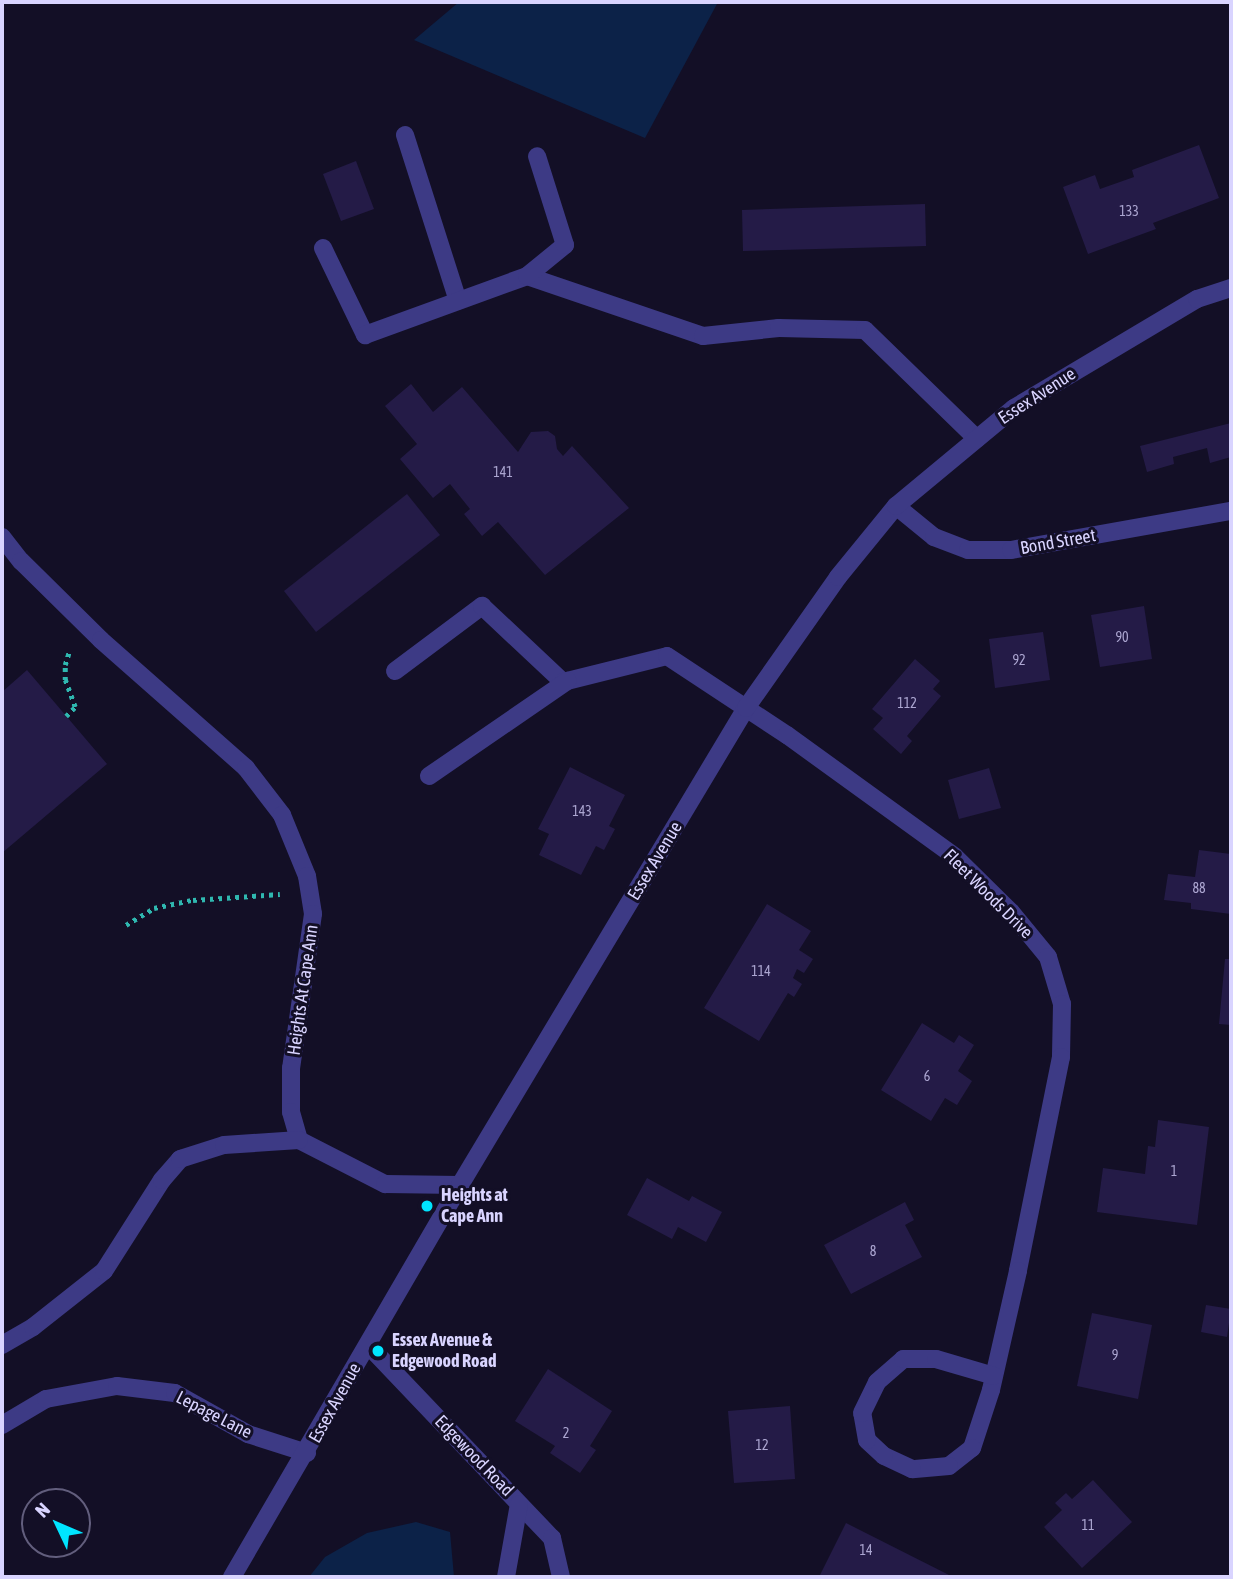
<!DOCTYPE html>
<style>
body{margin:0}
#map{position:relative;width:1233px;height:1579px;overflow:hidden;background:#130f26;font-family:"Asap Condensed",sans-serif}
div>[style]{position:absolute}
.water>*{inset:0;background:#0c2248}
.building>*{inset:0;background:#241b47}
.path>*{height:4.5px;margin-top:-2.25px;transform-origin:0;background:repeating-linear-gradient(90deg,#2fb8b0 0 3.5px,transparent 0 8.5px)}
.minor>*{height:18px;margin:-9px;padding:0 9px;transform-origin:9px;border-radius:9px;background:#3d3a85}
.dots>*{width:19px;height:19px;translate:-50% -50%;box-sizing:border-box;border:4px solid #130f26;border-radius:50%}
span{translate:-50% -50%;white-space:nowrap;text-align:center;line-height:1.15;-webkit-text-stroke:6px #130f26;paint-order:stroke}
.number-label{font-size:14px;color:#aca6d1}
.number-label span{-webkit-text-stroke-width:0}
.street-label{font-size:18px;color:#d9d4ff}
.poi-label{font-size:18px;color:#d9d4ff;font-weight:700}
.left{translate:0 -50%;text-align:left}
.frame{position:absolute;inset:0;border:4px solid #d9d4ff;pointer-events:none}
.north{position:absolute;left:21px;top:1488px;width:70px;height:70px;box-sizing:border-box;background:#130f26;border:2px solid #625e7d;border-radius:50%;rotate:314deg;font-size:19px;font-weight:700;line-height:28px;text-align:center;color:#d9d4ff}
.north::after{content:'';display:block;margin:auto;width:24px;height:32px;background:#00e5ff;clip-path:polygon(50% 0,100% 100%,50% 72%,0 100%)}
</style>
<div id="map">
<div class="water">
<div style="clip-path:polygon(459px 2px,718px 2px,645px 138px,414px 40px)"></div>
<div style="clip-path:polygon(416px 1522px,450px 1532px,454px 1577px,309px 1577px,325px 1557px,367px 1533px)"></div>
</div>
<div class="building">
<div style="clip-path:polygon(1199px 145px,1219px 198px,1153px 223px,1156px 229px,1088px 254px,1063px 187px,1095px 175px,1100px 189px,1134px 177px,1132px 170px)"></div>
<div style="clip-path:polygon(356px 161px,374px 209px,341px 221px,323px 174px)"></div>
<div style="clip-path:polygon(925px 204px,926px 246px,743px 251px,742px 210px)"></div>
<div style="clip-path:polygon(411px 384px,433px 412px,462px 387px,518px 452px,531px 432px,548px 431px,555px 436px,557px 449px,563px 456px,572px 446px,629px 508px,545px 575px,498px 522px,482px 536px,464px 514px,470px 509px,450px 484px,433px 498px,400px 459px,417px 444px,385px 406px)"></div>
<div style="clip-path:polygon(1231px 423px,1231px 457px,1210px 463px,1207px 448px,1173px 457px,1174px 464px,1147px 472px,1140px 446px)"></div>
<div style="clip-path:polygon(407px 494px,440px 535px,316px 632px,284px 591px)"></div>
<div style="clip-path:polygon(1144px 606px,1152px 659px,1100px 667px,1091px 615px)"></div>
<div style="clip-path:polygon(1043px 632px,1050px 680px,995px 688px,989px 639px)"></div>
<div style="clip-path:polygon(915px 659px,940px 681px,933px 689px,941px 696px,907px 736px,912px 741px,901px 754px,873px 729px,883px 718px,872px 709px)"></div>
<div style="clip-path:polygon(27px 670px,107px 764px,2px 853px,2px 692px)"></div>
<div style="clip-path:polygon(570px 767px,625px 795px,609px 826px,615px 829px,604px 850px,596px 846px,581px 875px,539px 855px,549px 834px,538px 829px)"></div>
<div style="clip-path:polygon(989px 768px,1001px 808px,959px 819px,948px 780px)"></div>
<div style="clip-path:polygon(1199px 850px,1231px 854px,1231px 914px,1191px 909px,1191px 903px,1164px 900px,1168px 874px,1195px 877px)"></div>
<div style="clip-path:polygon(767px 904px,811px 931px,799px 950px,813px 959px,804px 973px,797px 969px,793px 978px,802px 984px,794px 997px,788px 993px,759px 1041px,704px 1008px)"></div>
<div style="clip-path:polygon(1225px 959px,1231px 959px,1231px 1025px,1219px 1024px)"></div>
<div style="clip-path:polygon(922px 1023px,954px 1043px,959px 1035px,974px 1045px,958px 1071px,972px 1081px,957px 1105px,945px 1098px,931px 1121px,881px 1090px)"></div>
<div style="clip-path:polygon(1158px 1120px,1209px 1127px,1197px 1225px,1097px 1212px,1103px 1168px,1145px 1174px,1148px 1146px,1155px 1147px)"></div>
<div style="clip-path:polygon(647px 1178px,689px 1201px,692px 1196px,722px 1212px,706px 1242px,678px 1227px,672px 1239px,627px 1215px)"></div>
<div style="clip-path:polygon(905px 1202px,914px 1220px,905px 1225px,922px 1257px,851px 1294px,824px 1245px)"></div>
<div style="clip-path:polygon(1206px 1305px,1231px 1309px,1227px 1337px,1201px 1332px)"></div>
<div style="clip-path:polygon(1092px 1313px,1152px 1325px,1138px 1399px,1077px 1386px)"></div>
<div style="clip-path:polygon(548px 1369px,612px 1411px,590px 1446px,596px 1450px,580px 1473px,550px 1453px,555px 1446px,515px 1421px)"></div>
<div style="clip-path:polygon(790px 1406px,795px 1479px,734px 1483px,728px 1411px)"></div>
<div style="clip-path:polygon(1093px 1480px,1132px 1522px,1082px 1568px,1044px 1527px,1062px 1510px,1055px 1503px,1066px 1493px,1072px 1499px)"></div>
<div style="clip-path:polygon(846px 1523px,953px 1577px,819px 1577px)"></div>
</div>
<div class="path">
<div style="left:66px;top:716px;width:13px;rotate:-45deg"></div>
<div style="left:75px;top:707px;width:29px;rotate:-110deg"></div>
<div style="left:65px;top:680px;width:15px;rotate:-90deg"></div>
<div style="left:65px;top:665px;width:14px;rotate:-73deg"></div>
<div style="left:126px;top:925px;width:33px;rotate:-31deg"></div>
<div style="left:154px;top:908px;width:40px;rotate:-12deg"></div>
<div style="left:193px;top:900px;width:87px;rotate:-3.9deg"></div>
</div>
<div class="minor">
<div style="left:405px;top:135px;width:174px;rotate:72.3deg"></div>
<div style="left:323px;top:248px;width:97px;rotate:64.2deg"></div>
<div style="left:365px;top:335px;width:172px;rotate:-20deg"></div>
<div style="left:527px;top:276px;width:186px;rotate:18.8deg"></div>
<div style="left:703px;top:336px;width:76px;rotate:-6deg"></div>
<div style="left:779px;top:328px;width:86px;rotate:1.3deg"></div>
<div style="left:865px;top:330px;width:156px;rotate:44.2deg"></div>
<div style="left:527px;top:276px;width:49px;rotate:-39.2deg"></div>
<div style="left:565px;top:245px;width:93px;rotate:-107.5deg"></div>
<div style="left:896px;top:506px;width:49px;rotate:39.2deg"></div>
<div style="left:934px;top:537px;width:36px;rotate:21deg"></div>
<div style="left:968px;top:550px;width:43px"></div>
<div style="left:1011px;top:550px;width:223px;rotate:-10.1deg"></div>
<div style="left:2px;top:537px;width:31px;rotate:52deg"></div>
<div style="left:21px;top:561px;width:112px;rotate:44.6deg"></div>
<div style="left:101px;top:640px;width:193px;rotate:41.4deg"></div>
<div style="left:246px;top:768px;width:59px;rotate:52.5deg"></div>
<div style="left:282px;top:815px;width:66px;rotate:67.7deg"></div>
<div style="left:307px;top:876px;width:38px;rotate:81deg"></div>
<div style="left:313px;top:914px;width:156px;rotate:98.1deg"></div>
<div style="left:291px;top:1068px;width:44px;rotate:90deg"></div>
<div style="left:291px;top:1112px;width:29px;rotate:74deg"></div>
<div style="left:299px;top:1140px;width:97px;rotate:27.1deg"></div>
<div style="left:385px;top:1184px;width:75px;rotate:0.8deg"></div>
<div style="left:395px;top:671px;width:109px;rotate:-36.8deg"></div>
<div style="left:482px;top:606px;width:111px;rotate:43.2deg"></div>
<div style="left:563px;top:682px;width:107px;rotate:-14deg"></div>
<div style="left:667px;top:656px;width:144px;rotate:33.4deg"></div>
<div style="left:787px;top:735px;width:206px;rotate:35.9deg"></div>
<div style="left:954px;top:856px;width:80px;rotate:44.5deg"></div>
<div style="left:1011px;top:912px;width:58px;rotate:50.6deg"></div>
<div style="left:1048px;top:957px;width:49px;rotate:73.4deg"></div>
<div style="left:1062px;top:1004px;width:53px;rotate:91.1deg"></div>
<div style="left:1061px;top:1057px;width:218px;rotate:101.4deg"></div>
<div style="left:1018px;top:1271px;width:122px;rotate:102.8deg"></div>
<div style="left:991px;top:1390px;width:61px;rotate:108.1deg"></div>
<div style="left:972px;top:1448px;width:29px;rotate:142deg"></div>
<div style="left:949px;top:1466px;width:37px;rotate:175deg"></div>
<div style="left:912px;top:1469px;width:31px;rotate:-155deg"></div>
<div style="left:884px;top:1456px;width:23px;rotate:-137deg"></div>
<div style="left:867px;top:1440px;width:27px;rotate:-100deg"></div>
<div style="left:862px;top:1413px;width:34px;rotate:-64deg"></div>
<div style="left:877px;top:1382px;width:35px;rotate:-41deg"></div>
<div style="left:903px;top:1359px;width:33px"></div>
<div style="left:936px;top:1359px;width:60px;rotate:16.3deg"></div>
<div style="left:429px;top:776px;width:168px;rotate:-34.5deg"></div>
<div style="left:2px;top:1345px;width:36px;rotate:-30deg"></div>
<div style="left:33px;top:1327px;width:90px;rotate:-38.3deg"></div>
<div style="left:104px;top:1271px;width:108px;rotate:-57.5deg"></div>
<div style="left:162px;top:1180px;width:28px;rotate:-49deg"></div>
<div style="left:180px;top:1159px;width:46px;rotate:-17.7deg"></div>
<div style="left:224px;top:1145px;width:75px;rotate:-3.8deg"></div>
<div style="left:368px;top:1345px;width:267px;rotate:46.4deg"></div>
<div style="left:552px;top:1538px;width:40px;rotate:77deg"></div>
<div style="left:2px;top:1425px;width:51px;rotate:-30.6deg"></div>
<div style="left:46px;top:1399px;width:72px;rotate:-10.4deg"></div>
<div style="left:117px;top:1386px;width:58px;rotate:6.9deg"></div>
<div style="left:175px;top:1393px;width:84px;rotate:29.3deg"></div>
<div style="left:248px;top:1434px;width:62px;rotate:17.9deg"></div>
<div style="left:232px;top:1577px;width:453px;rotate:-59.8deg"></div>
<div style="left:460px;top:1185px;width:556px;rotate:-59.05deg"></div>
<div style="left:746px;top:708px;width:160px;rotate:-54.9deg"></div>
<div style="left:838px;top:577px;width:92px;rotate:-50.8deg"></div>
<div style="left:896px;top:506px;width:153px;rotate:-39.7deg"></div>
<div style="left:1014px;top:408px;width:213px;rotate:-30.8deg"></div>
<div style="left:1197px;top:299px;width:36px;rotate:-18deg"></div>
<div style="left:506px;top:1577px;width:74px;rotate:-79.9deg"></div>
</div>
<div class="dots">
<div style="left:427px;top:1206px;background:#00e5ff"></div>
<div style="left:378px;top:1351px;background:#00e5ff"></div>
</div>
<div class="number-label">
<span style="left:1129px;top:211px">133</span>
<span style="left:503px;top:472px">141</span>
<span style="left:1122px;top:637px">90</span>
<span style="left:1019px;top:660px">92</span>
<span style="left:907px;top:703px">112</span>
<span style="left:582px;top:811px">143</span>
<span style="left:1199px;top:888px">88</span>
<span style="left:761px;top:971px">114</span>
<span style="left:927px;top:1076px">6</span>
<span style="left:1174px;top:1171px">1</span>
<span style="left:873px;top:1251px">8</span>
<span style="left:1115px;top:1355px">9</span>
<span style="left:566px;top:1433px">2</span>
<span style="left:762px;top:1445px">12</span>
<span style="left:1088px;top:1525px">11</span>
<span style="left:866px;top:1550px">14</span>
</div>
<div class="street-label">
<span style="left:1037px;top:396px;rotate:-33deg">Essex Avenue</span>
<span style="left:1058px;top:542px;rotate:-10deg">Bond Street</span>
<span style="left:655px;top:861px;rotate:-59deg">Essex Avenue</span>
<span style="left:988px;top:894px;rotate:45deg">Fleet Woods Drive</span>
<span style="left:303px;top:990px;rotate:-82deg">Heights At Cape Ann</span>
<span style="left:335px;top:1403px;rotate:-61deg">Essex Avenue</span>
<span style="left:214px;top:1415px;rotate:27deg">Lepage Lane</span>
<span style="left:474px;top:1456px;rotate:46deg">Edgewood Road</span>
</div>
<div class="poi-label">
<span class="left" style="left:441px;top:1206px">Heights at<br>Cape Ann</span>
<span class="left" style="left:392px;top:1351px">Essex Avenue &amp;<br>Edgewood Road</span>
</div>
<div class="frame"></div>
<div class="north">N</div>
</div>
